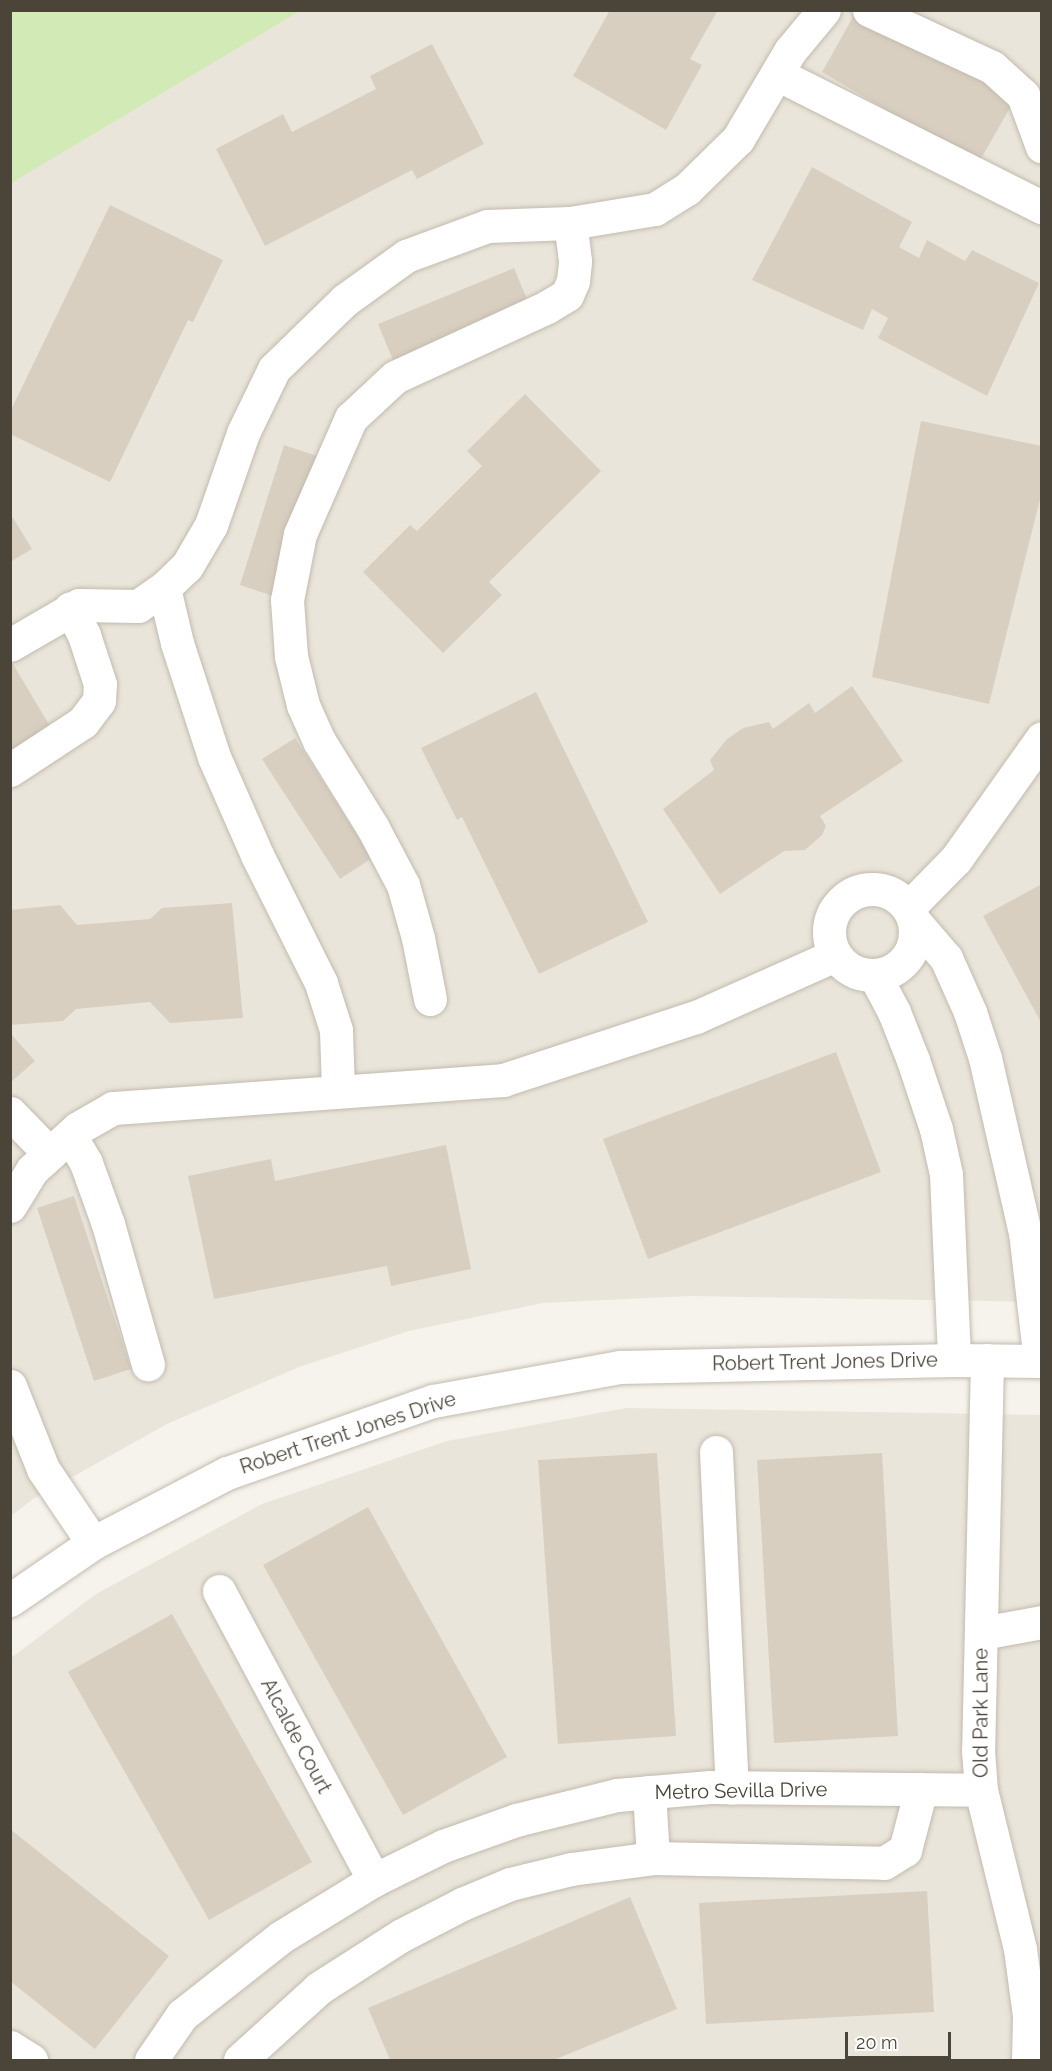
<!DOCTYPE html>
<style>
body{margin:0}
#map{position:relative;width:1052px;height:2071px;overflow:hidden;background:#f6f3ec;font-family:Raleway,sans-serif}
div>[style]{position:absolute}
.residential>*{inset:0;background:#eae5da}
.green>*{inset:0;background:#d2eab5}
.building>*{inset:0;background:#d8cfc1}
.roads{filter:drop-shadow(0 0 2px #c2bbae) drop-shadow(0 0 2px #c2bbae)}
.minor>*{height:33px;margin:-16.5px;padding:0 16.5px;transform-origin:16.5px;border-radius:16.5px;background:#fff}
.minor>.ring{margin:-16.5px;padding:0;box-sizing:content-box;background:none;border:33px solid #fff;border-radius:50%}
span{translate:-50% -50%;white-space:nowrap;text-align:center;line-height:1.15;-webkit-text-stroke:5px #fff;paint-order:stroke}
.street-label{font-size:20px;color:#4b4439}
.frame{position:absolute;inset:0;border:12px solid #4b4439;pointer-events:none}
.scale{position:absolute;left:845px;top:2032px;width:106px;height:27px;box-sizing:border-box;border:3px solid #4b4439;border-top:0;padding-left:8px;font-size:18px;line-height:21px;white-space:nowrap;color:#4b4439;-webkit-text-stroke:4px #fff;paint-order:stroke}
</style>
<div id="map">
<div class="residential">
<div style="clip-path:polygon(300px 11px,1041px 11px,1041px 1302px,690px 1296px,542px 1303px,409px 1331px,299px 1367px,167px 1424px,33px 1499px,11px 1516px,10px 183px)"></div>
<div style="clip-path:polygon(626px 1408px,1041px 1415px,1041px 2060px,11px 2060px,11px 1658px,96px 1594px,262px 1504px,447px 1441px)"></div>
</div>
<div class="green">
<div style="clip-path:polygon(11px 10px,300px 10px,300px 11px,11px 183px)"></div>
</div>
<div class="building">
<div style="clip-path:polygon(610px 10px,718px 10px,690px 59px,702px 65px,666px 130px,573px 76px)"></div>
<div style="clip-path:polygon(857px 10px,1015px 99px,978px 164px,822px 72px)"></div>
<div style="clip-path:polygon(432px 44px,484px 144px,417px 179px,412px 170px,265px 246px,216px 149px,283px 114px,292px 132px,376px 89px,370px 76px)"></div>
<div style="clip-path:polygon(812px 167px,912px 222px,899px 247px,919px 258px,927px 240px,965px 261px,972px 250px,1039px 283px,987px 396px,878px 338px,888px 318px,872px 309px,863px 330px,752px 280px)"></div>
<div style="clip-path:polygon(110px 205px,223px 260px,193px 322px,188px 320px,110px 482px,10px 434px,10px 412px)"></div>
<div style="clip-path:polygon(514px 268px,529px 304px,393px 360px,378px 324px)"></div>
<div style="clip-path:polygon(525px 394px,601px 471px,489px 582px,502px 595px,443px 653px,363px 572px,410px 525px,417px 531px,482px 466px,467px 451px)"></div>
<div style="clip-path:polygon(921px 421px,1042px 446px,1042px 491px,989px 704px,872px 677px)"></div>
<div style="clip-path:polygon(284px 445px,320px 457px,276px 597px,240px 585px)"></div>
<div style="clip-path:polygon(10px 513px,32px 549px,10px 562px)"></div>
<div style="clip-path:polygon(13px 664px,51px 728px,10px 752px,10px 666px)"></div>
<div style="clip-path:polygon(852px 686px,903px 761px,820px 816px,826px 826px,822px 835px,805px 850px,784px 851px,720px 894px,663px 809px,714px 770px,710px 760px,727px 739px,743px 728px,769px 722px,773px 729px,809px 703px,815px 713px)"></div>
<div style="clip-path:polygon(536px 692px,648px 922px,539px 974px,462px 817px,457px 820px,421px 748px)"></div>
<div style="clip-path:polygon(295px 738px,372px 858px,340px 879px,262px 759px)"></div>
<div style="clip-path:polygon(1042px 884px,1042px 1024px,983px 916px)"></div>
<div style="clip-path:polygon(232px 903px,243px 1018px,170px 1023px,150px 1002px,76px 1009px,63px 1021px,10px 1025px,10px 910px,60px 905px,77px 925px,150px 919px,162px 908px)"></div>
<div style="clip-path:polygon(10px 1033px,35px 1061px,10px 1083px)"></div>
<div style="clip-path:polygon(836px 1052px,881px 1172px,648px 1259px,603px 1139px)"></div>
<div style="clip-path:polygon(446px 1145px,471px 1269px,391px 1286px,387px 1266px,214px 1299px,188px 1176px,271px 1159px,275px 1181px)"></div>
<div style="clip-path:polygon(74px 1196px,131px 1369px,94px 1381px,37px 1208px)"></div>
<div style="clip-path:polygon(657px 1453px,676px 1736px,558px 1744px,538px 1460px)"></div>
<div style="clip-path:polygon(882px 1453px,898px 1736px,774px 1743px,757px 1460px)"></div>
<div style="clip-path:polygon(368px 1507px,507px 1757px,403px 1815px,263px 1565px)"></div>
<div style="clip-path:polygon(172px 1614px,312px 1862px,209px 1920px,68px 1672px)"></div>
<div style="clip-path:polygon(10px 1829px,169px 1956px,95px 2049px,10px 1981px)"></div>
<div style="clip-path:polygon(927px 1891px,934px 2012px,706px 2024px,699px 1903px)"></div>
<div style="clip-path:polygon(630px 1897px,677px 2009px,554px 2060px,390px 2060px,368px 2008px)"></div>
</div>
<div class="roads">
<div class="minor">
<div style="left:869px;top:10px;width:136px;rotate:24.9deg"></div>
<div style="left:992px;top:67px;width:42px;rotate:42.1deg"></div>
<div style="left:1023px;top:95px;width:55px;rotate:69.9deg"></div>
<div style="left:777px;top:74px;width:297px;rotate:26.7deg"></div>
<div style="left:164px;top:588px;width:57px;rotate:76.7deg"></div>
<div style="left:177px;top:643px;width:120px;rotate:72deg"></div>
<div style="left:214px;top:757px;width:107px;rotate:66.3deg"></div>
<div style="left:257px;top:855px;width:143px;rotate:63.4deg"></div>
<div style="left:321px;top:983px;width:49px;rotate:72.3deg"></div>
<div style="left:336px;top:1030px;width:61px;rotate:88.1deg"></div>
<div style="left:10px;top:645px;width:80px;rotate:-30.1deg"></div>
<div style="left:79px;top:605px;width:59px;rotate:1deg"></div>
<div style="left:138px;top:606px;width:32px;rotate:-35deg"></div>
<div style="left:164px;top:588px;width:32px;rotate:-44deg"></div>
<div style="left:187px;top:566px;width:48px;rotate:-59.7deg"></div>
<div style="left:211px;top:525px;width:97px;rotate:-70.8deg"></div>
<div style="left:243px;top:433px;width:71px;rotate:-64.2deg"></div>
<div style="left:274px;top:369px;width:99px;rotate:-44.2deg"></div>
<div style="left:345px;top:300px;width:75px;rotate:-35.8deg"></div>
<div style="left:406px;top:256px;width:86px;rotate:-20.3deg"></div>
<div style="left:487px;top:226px;width:83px;rotate:-2.1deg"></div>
<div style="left:570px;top:223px;width:86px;rotate:-9.4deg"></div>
<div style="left:655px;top:209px;width:38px;rotate:-32deg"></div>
<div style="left:687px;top:189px;width:71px;rotate:-44.4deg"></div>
<div style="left:738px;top:139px;width:102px;rotate:-59.4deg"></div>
<div style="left:790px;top:51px;width:53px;rotate:-50.3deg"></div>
<div style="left:10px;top:770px;width:87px;rotate:-33.3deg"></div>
<div style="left:83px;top:722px;width:26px;rotate:-53deg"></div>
<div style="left:99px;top:701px;width:17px;rotate:-87deg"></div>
<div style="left:100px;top:684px;width:52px;rotate:-108.1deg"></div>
<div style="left:84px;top:635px;width:30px;rotate:-118deg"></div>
<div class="ring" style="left:829px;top:889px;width:53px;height:53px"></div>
<div style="left:908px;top:908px;width:69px;rotate:-45.6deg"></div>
<div style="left:956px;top:859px;width:148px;rotate:-54.6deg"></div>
<div style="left:915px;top:922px;width:48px;rotate:49.3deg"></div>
<div style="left:946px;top:958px;width:59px;rotate:66deg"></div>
<div style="left:970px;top:1012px;width:48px;rotate:71.9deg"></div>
<div style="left:985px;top:1058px;width:179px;rotate:77.1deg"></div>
<div style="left:1025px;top:1232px;width:130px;rotate:83.4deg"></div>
<div style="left:875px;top:976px;width:41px;rotate:62.2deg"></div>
<div style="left:894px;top:1012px;width:52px;rotate:68.4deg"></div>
<div style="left:913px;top:1060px;width:73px;rotate:71.6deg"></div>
<div style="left:936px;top:1129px;width:46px;rotate:77.5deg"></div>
<div style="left:946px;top:1174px;width:186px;rotate:87.5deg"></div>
<div style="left:430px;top:999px;width:62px;rotate:-101.1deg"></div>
<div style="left:418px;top:938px;width:55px;rotate:-105.8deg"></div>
<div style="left:403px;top:885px;width:64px;rotate:-117.8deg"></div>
<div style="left:373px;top:828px;width:102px;rotate:-121.8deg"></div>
<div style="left:319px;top:741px;width:39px;rotate:-114deg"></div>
<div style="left:303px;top:705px;width:50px;rotate:-103.8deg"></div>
<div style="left:291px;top:656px;width:56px;rotate:-94.1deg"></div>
<div style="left:287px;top:600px;width:67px;rotate:-78.9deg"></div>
<div style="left:300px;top:534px;width:127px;rotate:-66.3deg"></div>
<div style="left:351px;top:418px;width:60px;rotate:-43deg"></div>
<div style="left:395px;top:377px;width:167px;rotate:-24.7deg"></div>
<div style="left:547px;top:307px;width:23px;rotate:-31deg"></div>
<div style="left:567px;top:295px;width:15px;rotate:-67deg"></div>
<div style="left:573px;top:281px;width:20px;rotate:-84deg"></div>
<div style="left:575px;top:261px;width:38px;rotate:-97deg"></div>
<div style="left:10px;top:1113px;width:57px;rotate:45.7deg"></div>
<div style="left:70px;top:1136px;width:31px;rotate:59deg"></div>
<div style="left:86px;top:1163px;width:65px;rotate:70.2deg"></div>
<div style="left:108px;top:1224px;width:146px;rotate:74.1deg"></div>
<div style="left:10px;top:1206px;width:42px;rotate:-58.6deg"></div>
<div style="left:32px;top:1170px;width:62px;rotate:-42.4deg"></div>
<div style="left:78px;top:1128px;width:40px;rotate:-29.7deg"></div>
<div style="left:113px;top:1108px;width:391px;rotate:-4.1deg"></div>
<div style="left:503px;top:1080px;width:203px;rotate:-18.1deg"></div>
<div style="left:696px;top:1017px;width:152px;rotate:-24deg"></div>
<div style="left:987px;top:1360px;width:390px;rotate:91.3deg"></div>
<div style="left:978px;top:1750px;width:40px;rotate:85.7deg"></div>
<div style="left:981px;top:1790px;width:164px;rotate:76.2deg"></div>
<div style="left:1020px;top:1949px;width:68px;rotate:82.3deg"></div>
<div style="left:1029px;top:2016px;width:44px;rotate:91.3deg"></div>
<div style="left:10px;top:1386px;width:89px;rotate:68.3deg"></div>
<div style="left:43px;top:1469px;width:89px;rotate:56deg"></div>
<div style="left:716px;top:1452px;width:336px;rotate:87.3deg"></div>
<div style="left:219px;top:1591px;width:328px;rotate:61.8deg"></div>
<div style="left:10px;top:1600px;width:101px;rotate:-34.5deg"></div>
<div style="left:93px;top:1543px;width:151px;rotate:-27.6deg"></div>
<div style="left:227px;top:1473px;width:218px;rotate:-19.3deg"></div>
<div style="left:433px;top:1401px;width:190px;rotate:-10.3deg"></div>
<div style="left:620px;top:1367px;width:334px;rotate:-1.2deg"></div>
<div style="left:954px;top:1360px;width:88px;rotate:0.7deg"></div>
<div style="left:982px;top:1633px;width:61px;rotate:-10.4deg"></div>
<div style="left:649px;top:1792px;width:66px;rotate:86.5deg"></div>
<div style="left:10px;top:2047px;width:25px;rotate:32deg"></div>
<div style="left:151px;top:2060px;width:55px;rotate:-55.4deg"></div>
<div style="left:182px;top:2015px;width:126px;rotate:-38.2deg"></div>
<div style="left:281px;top:1937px;width:109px;rotate:-31.5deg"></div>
<div style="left:374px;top:1880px;width:77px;rotate:-26.2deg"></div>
<div style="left:443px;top:1846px;width:77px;rotate:-19.6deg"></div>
<div style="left:516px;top:1820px;width:104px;rotate:-13.9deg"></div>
<div style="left:617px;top:1795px;width:93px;rotate:-4.9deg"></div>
<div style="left:710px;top:1787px;width:271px;rotate:0.6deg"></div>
<div style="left:240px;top:2060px;width:107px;rotate:-42.3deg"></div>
<div style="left:319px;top:1988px;width:98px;rotate:-32.6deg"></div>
<div style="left:402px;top:1935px;width:68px;rotate:-27.3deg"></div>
<div style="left:462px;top:1904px;width:52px;rotate:-22.6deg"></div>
<div style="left:510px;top:1884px;width:63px;rotate:-13.8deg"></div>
<div style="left:571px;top:1869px;width:83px;rotate:-7.6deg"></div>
<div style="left:653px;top:1858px;width:231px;rotate:1.2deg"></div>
<div style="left:884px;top:1863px;width:25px;rotate:-32deg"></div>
<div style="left:905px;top:1850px;width:63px;rotate:-75.3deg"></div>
</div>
</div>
<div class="street-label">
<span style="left:825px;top:1362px;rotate:-1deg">Robert Trent Jones Drive</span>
<span style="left:348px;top:1433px;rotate:-18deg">Robert Trent Jones Drive</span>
<span style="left:981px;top:1713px;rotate:-90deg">Old Park Lane</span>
<span style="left:296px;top:1736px;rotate:62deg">Alcalde Court</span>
<span style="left:741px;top:1791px;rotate:-1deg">Metro Sevilla Drive</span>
</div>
<div class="frame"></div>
<div class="scale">20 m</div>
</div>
